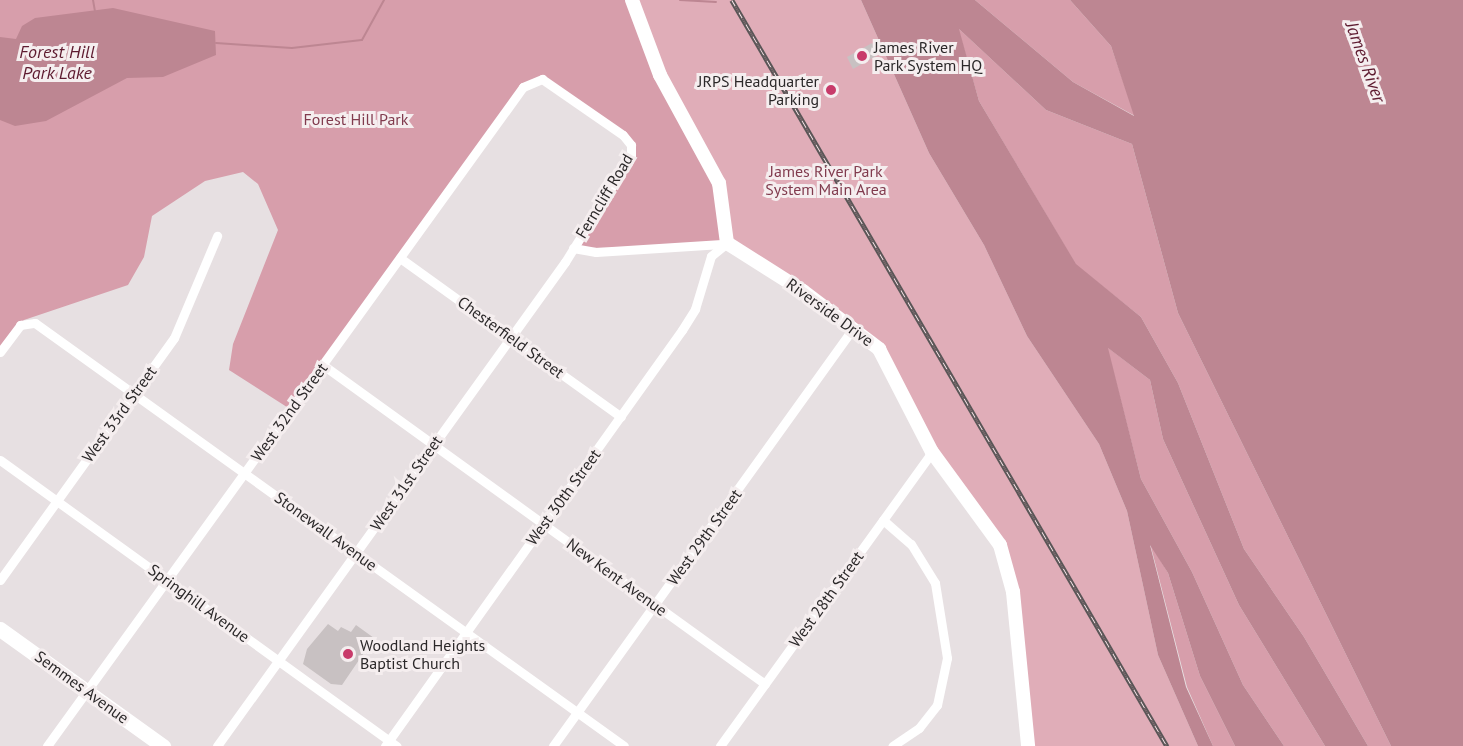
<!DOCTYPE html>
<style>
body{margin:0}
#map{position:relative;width:1463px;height:746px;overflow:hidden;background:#e7e0e2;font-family:"PT Sans",sans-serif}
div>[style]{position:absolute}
.green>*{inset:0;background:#e0adb8}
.forest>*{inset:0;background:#d79eab}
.water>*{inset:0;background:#bd8692}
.stream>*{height:2px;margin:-1px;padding:0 1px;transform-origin:1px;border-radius:1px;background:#bd8692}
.building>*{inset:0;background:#c8c1c2}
.street>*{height:9px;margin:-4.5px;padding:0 4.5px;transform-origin:4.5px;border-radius:4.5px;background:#fff}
.secondary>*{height:14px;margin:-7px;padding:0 7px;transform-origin:7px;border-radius:7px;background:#fff}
.primary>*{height:15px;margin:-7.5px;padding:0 7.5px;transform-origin:7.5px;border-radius:7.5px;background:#fff}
.rail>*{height:4.5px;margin-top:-2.25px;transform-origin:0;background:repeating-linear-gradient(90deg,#f5eeef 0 7px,#5a5657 0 14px);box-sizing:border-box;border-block:2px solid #5a5657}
.dots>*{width:16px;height:16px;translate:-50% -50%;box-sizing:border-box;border:3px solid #f5eeef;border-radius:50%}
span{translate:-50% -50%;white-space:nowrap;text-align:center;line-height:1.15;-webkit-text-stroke:6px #f5eeef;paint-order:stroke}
.poi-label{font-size:16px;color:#2b2829}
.left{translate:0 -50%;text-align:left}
.right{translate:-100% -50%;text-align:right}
.park-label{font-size:16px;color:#813b4e}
.street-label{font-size:16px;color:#2b2829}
.water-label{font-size:18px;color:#5e1b30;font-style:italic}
</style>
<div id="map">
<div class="green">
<div style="clip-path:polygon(632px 0,861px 0,929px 153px,984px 245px,1027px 336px,1099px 444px,1127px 511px,1158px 655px,1198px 746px,1028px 746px,1008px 567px,945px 470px,884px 356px,736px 252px,707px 162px)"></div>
</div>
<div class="forest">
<div style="clip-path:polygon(0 0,632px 0,707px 162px,725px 238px,712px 247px,573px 248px,630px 159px,631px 145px,544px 81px,533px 80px,290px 409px,229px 370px,233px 344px,278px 230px,258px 184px,243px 172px,205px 181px,152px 216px,144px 257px,128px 285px,24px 320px,0 352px)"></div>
<div style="clip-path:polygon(975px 0,1070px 0,1111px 46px,1135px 116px,1073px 82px)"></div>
<div style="clip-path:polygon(958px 28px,1046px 110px,1132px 144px,1178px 313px,1391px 746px,1368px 746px,1304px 637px,1244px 549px,1178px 383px,1141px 317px,1076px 265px,979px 101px)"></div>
<div style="clip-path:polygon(1107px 347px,1150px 380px,1163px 439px,1239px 605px,1325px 746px,1284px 746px,1243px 685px,1192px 572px,1141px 479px)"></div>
<div style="clip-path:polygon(1150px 543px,1168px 573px,1200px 676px,1235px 746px,1213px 746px,1187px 687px)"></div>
</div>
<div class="water">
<div style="clip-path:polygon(861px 0,975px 0,1073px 82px,1134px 116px,1111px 46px,1070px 0,1463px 0,1463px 746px,1391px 746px,1178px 313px,1132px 144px,1046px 110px,959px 29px,979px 101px,1076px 264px,1141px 317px,1178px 383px,1244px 549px,1304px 637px,1368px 746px,1325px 746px,1239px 605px,1163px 439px,1150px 380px,1108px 348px,1141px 479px,1192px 572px,1243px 685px,1284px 746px,1235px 746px,1200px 676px,1168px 573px,1150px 545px,1186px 687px,1213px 746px,1198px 746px,1158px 655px,1127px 511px,1099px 444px,1027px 336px,984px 245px,929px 153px)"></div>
<div style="clip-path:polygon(113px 8px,215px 31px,216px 55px,163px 77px,127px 78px,46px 121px,15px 126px,0 120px,0 37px,16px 39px,22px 26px,35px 18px)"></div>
</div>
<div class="stream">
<div style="left:93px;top:0;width:11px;rotate:80deg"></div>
<div style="left:680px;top:0;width:36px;rotate:3deg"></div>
<div style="left:216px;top:43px;width:76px;rotate:3.8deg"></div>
<div style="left:292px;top:48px;width:70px;rotate:-6.5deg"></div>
<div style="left:362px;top:40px;width:46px;rotate:-61.2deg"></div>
</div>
<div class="building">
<div style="clip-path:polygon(872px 43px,878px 55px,853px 69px,847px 57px)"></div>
<div style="clip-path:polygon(328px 624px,338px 631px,341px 627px,351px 632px,356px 625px,374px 638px,342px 685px,331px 684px,303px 664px,307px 649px)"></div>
</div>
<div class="street">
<div style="left:573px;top:248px;width:23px;rotate:10deg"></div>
<div style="left:596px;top:252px;width:126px;rotate:-3.6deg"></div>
<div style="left:400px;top:258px;width:272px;rotate:35.7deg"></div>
<div style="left:0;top:352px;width:34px;rotate:-53deg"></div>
<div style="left:20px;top:325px;width:15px;rotate:-8deg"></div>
<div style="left:35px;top:323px;width:725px;rotate:35.68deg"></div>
<div style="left:323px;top:365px;width:545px;rotate:35.82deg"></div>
<div style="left:0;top:460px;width:489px;rotate:35.8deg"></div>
<div style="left:883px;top:520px;width:37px;rotate:41deg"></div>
<div style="left:911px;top:544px;width:46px;rotate:58.4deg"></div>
<div style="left:935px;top:583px;width:76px;rotate:80.9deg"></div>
<div style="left:947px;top:658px;width:48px;rotate:102deg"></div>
<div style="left:937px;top:705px;width:29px;rotate:128deg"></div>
<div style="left:919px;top:728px;width:32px;rotate:146deg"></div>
<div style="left:0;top:580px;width:298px;rotate:-54.3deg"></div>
<div style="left:174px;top:338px;width:111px;rotate:-67.1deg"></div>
<div style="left:47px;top:746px;width:813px;rotate:-54.16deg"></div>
<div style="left:523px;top:87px;width:21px;rotate:-23deg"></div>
<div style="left:542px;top:79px;width:98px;rotate:34.7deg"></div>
<div style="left:623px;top:135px;width:13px;rotate:51deg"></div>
<div style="left:631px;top:145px;width:11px;rotate:90deg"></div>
<div style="left:631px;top:156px;width:125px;rotate:121.9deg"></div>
<div style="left:565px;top:262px;width:596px;rotate:125.72deg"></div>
<div style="left:385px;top:746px;width:511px;rotate:-54.48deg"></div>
<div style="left:682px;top:330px;width:25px;rotate:-58deg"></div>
<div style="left:695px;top:309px;width:55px;rotate:-73.2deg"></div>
<div style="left:711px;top:256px;width:21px;rotate:-39deg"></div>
<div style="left:553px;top:746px;width:516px;rotate:-54.31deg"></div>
<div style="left:720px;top:746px;width:362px;rotate:-54.2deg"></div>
</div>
<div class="secondary">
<div style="left:632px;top:0;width:80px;rotate:69.5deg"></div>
<div style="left:660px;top:75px;width:123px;rotate:61.4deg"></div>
<div style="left:719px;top:183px;width:61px;rotate:82.4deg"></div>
<div style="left:727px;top:243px;width:90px;rotate:32.3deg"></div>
<div style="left:803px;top:291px;width:96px;rotate:37.3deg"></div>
<div style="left:879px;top:349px;width:116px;rotate:62.8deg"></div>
<div style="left:932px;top:452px;width:115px;rotate:53.8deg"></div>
<div style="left:1000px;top:545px;width:49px;rotate:74.5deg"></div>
<div style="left:1013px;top:592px;width:155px;rotate:84.4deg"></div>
</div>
<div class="primary">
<div style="left:0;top:629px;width:201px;rotate:35.7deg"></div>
</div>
<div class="rail">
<div style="left:732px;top:0;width:864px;rotate:59.75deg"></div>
</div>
<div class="dots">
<div style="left:862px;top:56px;background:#c83b6a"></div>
<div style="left:831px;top:90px;background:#c83b6a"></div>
<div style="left:348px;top:654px;background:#c83b6a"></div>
</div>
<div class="poi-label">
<span class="left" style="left:874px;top:56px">James River<br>Park System HQ</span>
<span class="right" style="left:819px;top:90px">JRPS Headquarter<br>Parking</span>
<span class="left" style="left:360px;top:654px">Woodland Heights<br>Baptist Church</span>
</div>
<div class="park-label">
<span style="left:356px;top:119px">Forest Hill Park</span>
<span style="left:826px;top:180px">James River Park<br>System Main Area</span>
</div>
<div class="street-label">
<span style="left:604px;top:196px;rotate:-59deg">Ferncliff Road</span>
<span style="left:830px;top:312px;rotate:36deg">Riverside Drive</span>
<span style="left:511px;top:337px;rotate:36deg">Chesterfield Street</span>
<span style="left:289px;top:412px;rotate:-54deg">West 32nd Street</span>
<span style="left:119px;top:414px;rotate:-54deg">West 33rd Street</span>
<span style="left:406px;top:483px;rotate:-55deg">West 31st Street</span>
<span style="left:563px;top:497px;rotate:-54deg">West 30th Street</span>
<span style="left:326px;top:531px;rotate:36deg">Stonewall Avenue</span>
<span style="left:704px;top:537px;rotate:-54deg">West 29th Street</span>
<span style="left:617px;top:577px;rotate:36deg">New Kent Avenue</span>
<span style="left:826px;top:599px;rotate:-54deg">West 28th Street</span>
<span style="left:199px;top:603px;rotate:36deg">Springhill Avenue</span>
<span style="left:82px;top:687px;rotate:36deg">Semmes Avenue</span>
</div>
<div class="water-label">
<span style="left:57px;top:63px">Forest Hill<br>Park Lake</span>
<span style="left:1365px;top:62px;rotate:70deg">James River</span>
</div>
</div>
